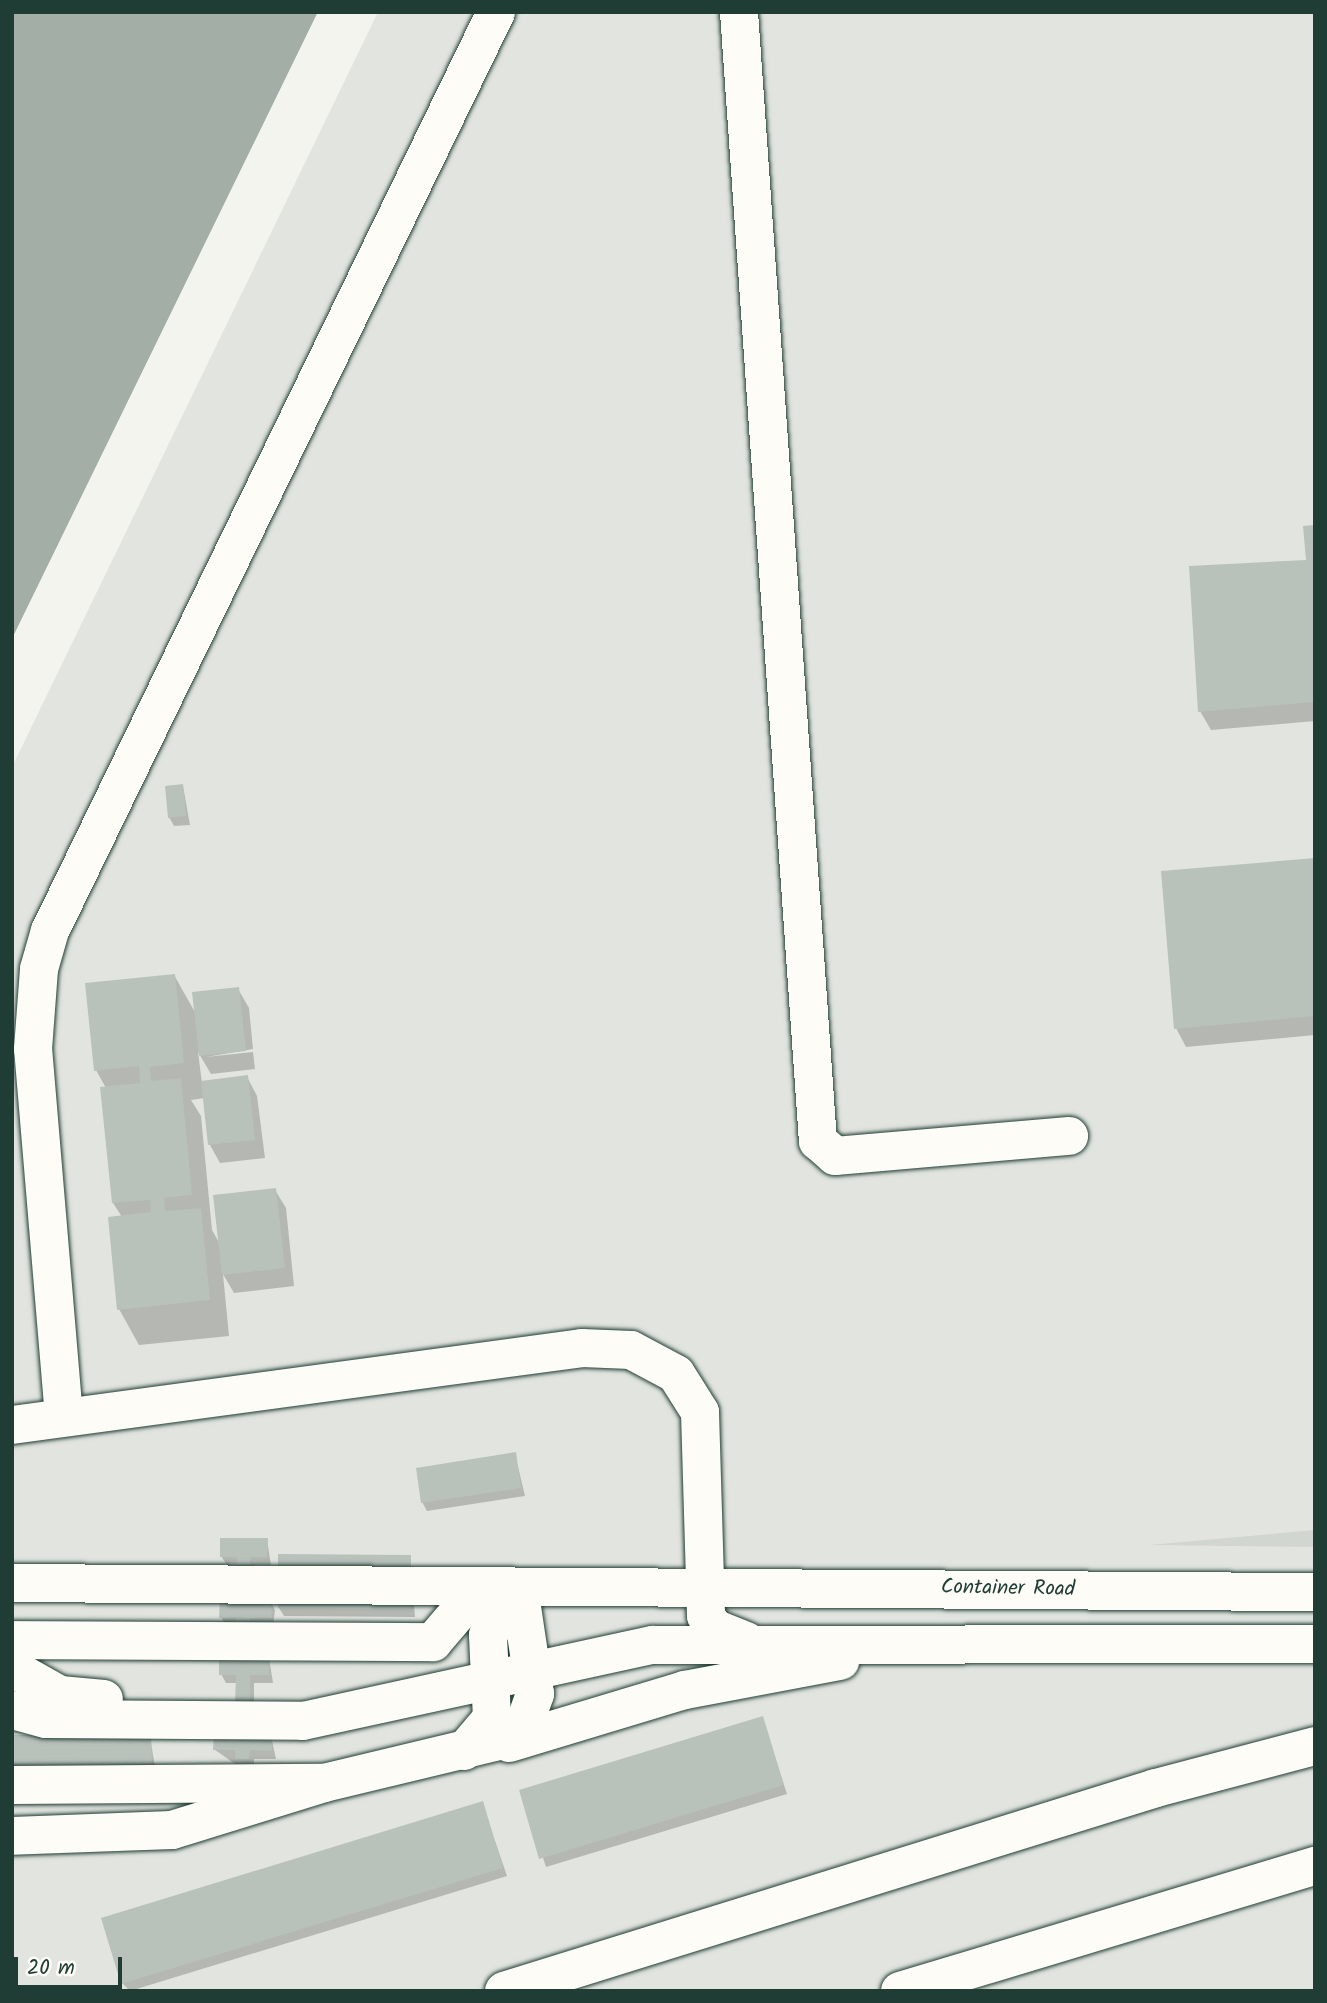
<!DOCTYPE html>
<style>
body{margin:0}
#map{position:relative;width:1327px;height:2003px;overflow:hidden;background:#f4f4ef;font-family:Kalam,sans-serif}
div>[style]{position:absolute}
.built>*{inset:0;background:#e2e5df}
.green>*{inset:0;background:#d1d6d1}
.water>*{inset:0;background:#a3aea7}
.pier>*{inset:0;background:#f4f4ef}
.shadow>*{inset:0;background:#0003}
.building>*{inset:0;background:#b9c1bb}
.roads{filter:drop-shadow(0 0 2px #1f3d34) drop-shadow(0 0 2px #1f3d34)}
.minor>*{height:38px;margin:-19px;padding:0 19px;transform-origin:19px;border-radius:19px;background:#fdfcf7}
span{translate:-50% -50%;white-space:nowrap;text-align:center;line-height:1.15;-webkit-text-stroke:7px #fdfcf7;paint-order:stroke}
.street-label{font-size:21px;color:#1f3d34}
.frame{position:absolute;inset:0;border:14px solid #1f3d34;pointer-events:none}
.scale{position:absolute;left:14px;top:1957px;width:108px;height:32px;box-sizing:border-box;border:4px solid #1f3d34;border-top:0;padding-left:9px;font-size:21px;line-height:24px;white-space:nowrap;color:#1f3d34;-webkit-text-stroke:5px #fdfcf7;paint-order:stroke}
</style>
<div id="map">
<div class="built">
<div style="clip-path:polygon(378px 12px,1315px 12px,1315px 1991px,12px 1991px,12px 767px)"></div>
</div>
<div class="green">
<div style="clip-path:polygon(1315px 1530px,1315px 1547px,1149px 1545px)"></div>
</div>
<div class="water">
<div style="clip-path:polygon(12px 12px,318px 12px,12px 639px)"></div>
</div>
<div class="pier">
<div style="clip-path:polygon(318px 12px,322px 12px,12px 643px,12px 639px)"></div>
</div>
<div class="shadow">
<div style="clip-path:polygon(1315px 527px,1315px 721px,1211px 730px,1200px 711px,1308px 562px)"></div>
<div style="clip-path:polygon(183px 786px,190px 825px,174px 826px,169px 817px)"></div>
<div style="clip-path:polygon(1315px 860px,1315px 1035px,1186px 1047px,1176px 1028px)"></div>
<div style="clip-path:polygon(174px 975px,196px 1014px,238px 989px,249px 1008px,253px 1049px,206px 1057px,253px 1052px,255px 1069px,211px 1074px,198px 1052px,202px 1083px,247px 1077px,257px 1096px,265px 1158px,220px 1163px,210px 1145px,205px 1098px,191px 1100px,201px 1116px,212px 1230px,221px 1246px,275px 1190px,286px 1208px,294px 1286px,234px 1293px,223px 1274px,229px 1336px,139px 1345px,119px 1309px,122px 1217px,113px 1203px,106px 1088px,96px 1070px)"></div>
<div style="clip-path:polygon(515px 1454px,525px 1496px,427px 1511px,422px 1502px)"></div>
<div style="clip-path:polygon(267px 1540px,271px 1565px,254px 1565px,254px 1601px,270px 1601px,275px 1610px,269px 1658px,273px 1683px,254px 1683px,254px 1736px,271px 1736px,276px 1759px,254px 1759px,254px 1768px,241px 1768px,215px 1750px,215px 1735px,236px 1736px,238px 1683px,226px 1683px,221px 1674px,226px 1626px,221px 1617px,238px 1565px,227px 1565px,221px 1556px)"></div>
<div style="clip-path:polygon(410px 1556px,415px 1617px,284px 1616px,279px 1608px)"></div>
<div style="clip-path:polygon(762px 1718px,787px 1794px,546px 1867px,521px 1791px)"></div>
<div style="clip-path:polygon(150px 1736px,156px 1774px,12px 1774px)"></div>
<div style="clip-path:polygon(482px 1803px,507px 1876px,130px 1991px,122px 1983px)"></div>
</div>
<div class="building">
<div style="clip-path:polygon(1315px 525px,1315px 702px,1198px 712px,1189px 566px,1306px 560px,1303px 526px)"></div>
<div style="clip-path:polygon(183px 784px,186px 816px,168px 818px,165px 786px)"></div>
<div style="clip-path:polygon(1315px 858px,1315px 1016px,1174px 1029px,1161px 871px)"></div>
<div style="clip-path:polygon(175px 974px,184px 1063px,150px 1067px,151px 1081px,181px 1078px,192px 1195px,164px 1198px,165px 1211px,201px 1208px,210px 1300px,117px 1310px,108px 1217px,151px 1212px,150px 1200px,112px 1203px,100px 1087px,140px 1083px,139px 1066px,94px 1071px,85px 983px)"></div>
<div style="clip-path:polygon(239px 987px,246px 1051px,199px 1056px,192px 992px)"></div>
<div style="clip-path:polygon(248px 1075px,255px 1140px,208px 1145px,201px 1081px)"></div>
<div style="clip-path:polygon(276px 1188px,285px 1268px,222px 1275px,213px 1195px)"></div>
<div style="clip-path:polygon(516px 1452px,521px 1488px,421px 1503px,416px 1468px)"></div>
<div style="clip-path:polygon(220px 1538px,268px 1538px,267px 1557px,250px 1557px,250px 1599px,271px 1599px,272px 1618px,250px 1618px,250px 1656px,270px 1656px,269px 1675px,250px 1675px,250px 1735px,272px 1734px,272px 1751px,250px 1750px,249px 1759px,235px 1759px,235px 1750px,213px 1750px,214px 1734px,234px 1734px,236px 1675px,219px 1675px,219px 1656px,236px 1656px,236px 1617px,219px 1618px,220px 1599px,237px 1599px,237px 1557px,220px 1557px)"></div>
<div style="clip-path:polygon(278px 1554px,411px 1555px,410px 1609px,278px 1608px)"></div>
<div style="clip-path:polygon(763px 1716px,784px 1785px,539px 1859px,519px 1790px)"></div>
<div style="clip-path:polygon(151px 1734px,152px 1766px,12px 1766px,12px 1735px)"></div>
<div style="clip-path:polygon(483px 1801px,503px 1868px,121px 1984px,101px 1918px)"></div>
</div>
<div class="roads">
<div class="minor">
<div style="left:739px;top:12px;width:1132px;rotate:86deg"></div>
<div style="left:818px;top:1141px;width:23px;rotate:41deg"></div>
<div style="left:835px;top:1156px;width:235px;rotate:-4.9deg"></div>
<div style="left:64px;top:1417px;width:369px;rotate:-94.8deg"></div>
<div style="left:33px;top:1049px;width:80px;rotate:-85.7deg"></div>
<div style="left:39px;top:969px;width:40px;rotate:-74deg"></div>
<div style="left:50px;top:931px;width:1022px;rotate:-64.11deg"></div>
<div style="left:12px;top:1425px;width:575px;rotate:-7.69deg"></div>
<div style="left:582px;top:1348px;width:49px;rotate:2.3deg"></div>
<div style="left:631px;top:1350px;width:51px;rotate:28.1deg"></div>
<div style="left:676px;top:1374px;width:45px;rotate:57.7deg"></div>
<div style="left:700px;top:1412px;width:204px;rotate:88.3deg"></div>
<div style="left:706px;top:1616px;width:14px;rotate:56deg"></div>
<div style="left:714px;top:1628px;width:35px;rotate:22deg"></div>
<div style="left:12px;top:1583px;width:1303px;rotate:0.4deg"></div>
<div style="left:12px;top:1640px;width:421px;rotate:0.3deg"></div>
<div style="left:433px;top:1642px;width:72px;rotate:-49.5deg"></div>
<div style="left:12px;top:1668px;width:55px;rotate:29.4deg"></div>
<div style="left:60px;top:1695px;width:44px;rotate:5.2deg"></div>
<div style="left:12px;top:1710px;width:35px;rotate:15deg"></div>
<div style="left:46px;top:1719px;width:257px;rotate:0.4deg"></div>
<div style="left:303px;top:1721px;width:358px;rotate:-12.3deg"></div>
<div style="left:653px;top:1645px;width:662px;rotate:-0.09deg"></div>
<div style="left:509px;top:1743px;width:184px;rotate:-16.8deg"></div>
<div style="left:685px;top:1690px;width:158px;rotate:-10.6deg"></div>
<div style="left:464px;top:1751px;width:43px;rotate:-49.7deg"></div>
<div style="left:492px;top:1718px;width:83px;rotate:-92.8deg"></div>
<div style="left:488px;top:1635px;width:57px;rotate:-57.1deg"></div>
<div style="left:324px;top:1783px;width:202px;rotate:-13.5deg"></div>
<div style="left:520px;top:1736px;width:45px;rotate:-70.3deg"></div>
<div style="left:535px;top:1694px;width:108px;rotate:-98.5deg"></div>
<div style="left:12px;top:1785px;width:312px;rotate:-0.4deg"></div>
<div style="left:324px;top:1783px;width:159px;rotate:162.8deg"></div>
<div style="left:172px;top:1830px;width:160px;rotate:177.9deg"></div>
<div style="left:504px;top:1991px;width:683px;rotate:-17.29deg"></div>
<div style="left:1156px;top:1788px;width:164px;rotate:-14.8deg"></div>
<div style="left:900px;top:1991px;width:433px;rotate:-16.8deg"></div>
</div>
</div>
<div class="street-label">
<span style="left:1008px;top:1589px;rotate:1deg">Container Road</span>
</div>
<div class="frame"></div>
<div class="scale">20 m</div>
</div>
